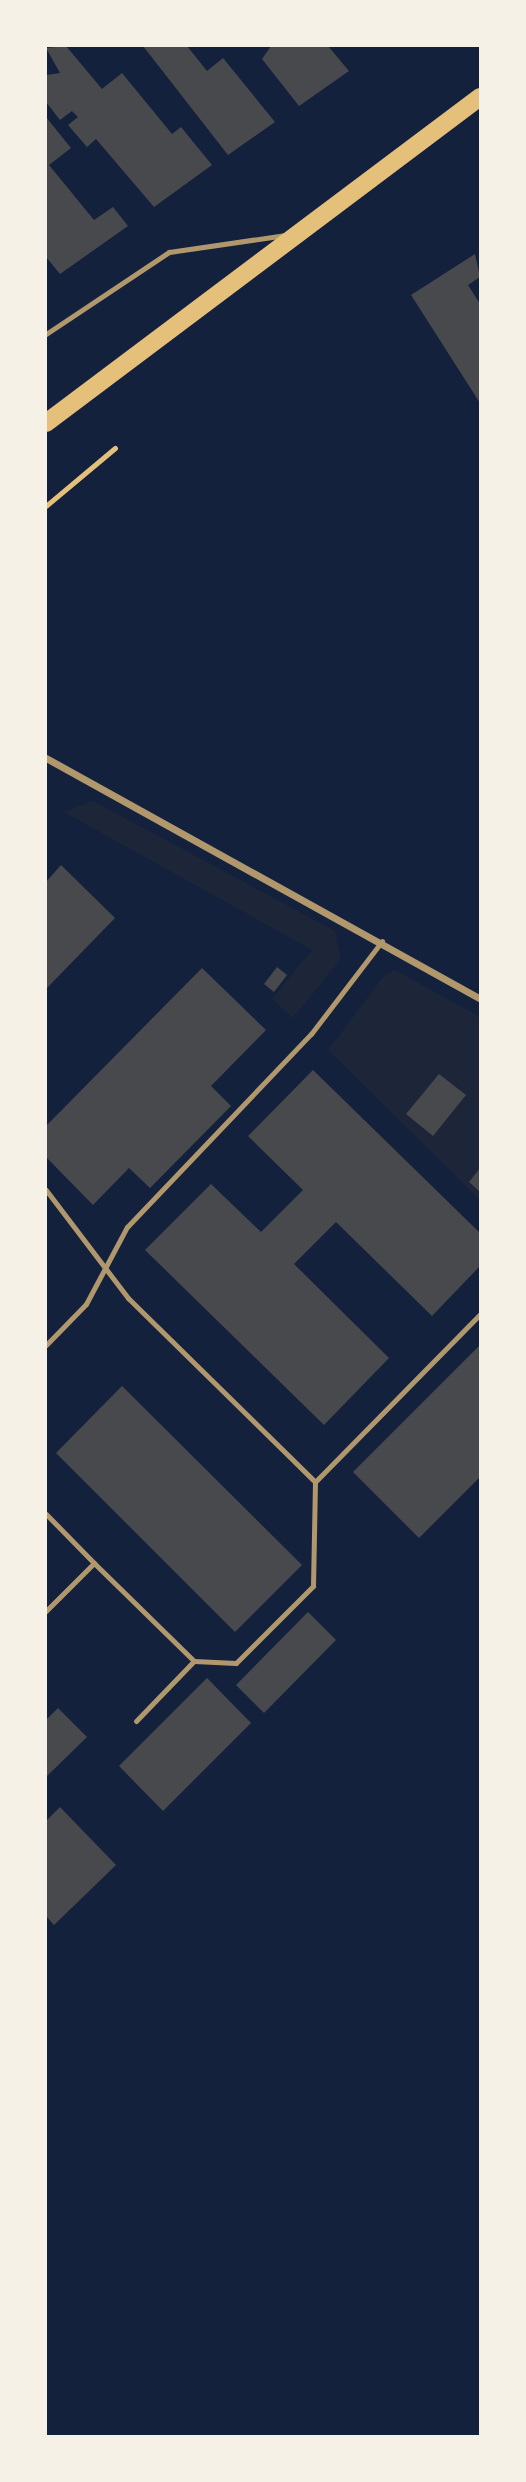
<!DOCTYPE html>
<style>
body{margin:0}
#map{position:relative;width:526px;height:2482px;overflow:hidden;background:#14213d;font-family:"Work Sans",sans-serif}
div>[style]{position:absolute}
.green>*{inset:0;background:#1d2539}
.building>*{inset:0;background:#48494c}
.path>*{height:4.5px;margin:-2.25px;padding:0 2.25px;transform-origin:2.25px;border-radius:2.25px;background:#e5c07b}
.service>*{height:5px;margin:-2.5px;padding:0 2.5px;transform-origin:2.5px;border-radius:2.5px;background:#b1986c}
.minor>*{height:7px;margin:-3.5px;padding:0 3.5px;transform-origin:3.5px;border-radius:3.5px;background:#b1986c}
.primary>*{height:18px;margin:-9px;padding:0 9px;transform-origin:9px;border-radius:9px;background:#e5c07b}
span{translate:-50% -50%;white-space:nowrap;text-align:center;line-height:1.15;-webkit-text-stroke:7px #f6f1e7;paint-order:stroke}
.frame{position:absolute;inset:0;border:47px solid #f6f1e7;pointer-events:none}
</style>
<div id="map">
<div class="green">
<div style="clip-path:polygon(93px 801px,335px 931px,341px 959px,293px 1018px,272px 999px,312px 950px,64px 812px)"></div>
<div style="clip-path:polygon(395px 970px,480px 1017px,480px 1200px,328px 1050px,384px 976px)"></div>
</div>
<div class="building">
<div style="clip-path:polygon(66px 46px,102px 89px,122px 73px,172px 134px,181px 127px,212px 165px,154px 207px,96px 139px,87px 147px,68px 125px,78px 117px,72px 111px,60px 120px,46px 102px,46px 75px,60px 73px,46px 48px)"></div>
<div style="clip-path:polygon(143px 46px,187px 46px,207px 71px,223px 58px,275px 122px,228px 155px)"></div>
<div style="clip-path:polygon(271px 46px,328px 46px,349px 71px,299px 106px,262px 59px)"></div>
<div style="clip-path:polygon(46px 117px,71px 148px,49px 165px,94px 220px,113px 207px,128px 226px,60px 274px,46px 257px)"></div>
<div style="clip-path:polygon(475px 254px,480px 277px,468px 285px,480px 304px,480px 403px,411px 295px)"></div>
<div style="clip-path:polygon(61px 865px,115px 918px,46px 989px,46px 882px)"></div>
<div style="clip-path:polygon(277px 967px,287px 975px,274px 992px,264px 984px)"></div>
<div style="clip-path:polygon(202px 968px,266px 1030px,211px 1086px,231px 1106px,150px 1188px,129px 1168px,93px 1205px,46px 1157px,46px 1126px)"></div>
<div style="clip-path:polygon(313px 1070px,480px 1233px,480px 1266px,432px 1316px,336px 1222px,294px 1264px,389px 1358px,324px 1425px,145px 1250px,211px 1184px,261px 1232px,303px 1190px,248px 1136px)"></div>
<div style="clip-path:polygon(439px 1074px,466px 1095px,433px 1136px,406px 1114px)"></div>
<div style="clip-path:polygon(480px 1168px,480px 1192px,469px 1182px)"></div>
<div style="clip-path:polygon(480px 1345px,480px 1477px,419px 1538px,353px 1472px)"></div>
<div style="clip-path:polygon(122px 1386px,302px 1565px,235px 1632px,56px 1453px)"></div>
<div style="clip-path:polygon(308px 1612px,336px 1640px,264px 1713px,236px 1685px)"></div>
<div style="clip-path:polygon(207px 1678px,251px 1723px,163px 1811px,119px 1766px)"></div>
<div style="clip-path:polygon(58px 1708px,87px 1737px,46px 1777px,46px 1720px)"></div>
<div style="clip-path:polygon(60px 1807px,116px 1865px,54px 1925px,46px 1916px,46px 1821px)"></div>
</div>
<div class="path">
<div style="left:46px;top:506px;width:90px;rotate:-40deg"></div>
</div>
<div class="service">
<div style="left:46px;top:334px;width:148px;rotate:-33.7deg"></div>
<div style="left:169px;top:252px;width:118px;rotate:-8.3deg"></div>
<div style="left:46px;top:1190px;width:136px;rotate:52.8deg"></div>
<div style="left:128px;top:1298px;width:262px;rotate:44.5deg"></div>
<div style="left:46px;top:1345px;width:57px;rotate:-45.7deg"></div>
<div style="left:86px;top:1304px;width:87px;rotate:-62deg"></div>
<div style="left:127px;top:1227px;width:267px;rotate:-46.4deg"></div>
<div style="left:311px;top:1034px;width:117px;rotate:-52.6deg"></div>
<div style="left:46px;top:1514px;width:69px;rotate:45.6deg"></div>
<div style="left:94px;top:1563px;width:68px;rotate:135deg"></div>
<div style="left:94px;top:1563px;width:140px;rotate:44.4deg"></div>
<div style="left:194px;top:1661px;width:42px;rotate:2.7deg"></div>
<div style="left:236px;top:1663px;width:109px;rotate:-45deg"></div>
<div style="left:313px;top:1586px;width:104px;rotate:-88.9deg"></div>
<div style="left:315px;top:1482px;width:235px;rotate:-45.5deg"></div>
<div style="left:136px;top:1721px;width:83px;rotate:-46deg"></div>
</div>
<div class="minor">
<div style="left:46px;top:758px;width:496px;rotate:29deg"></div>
</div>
<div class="primary">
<div style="left:46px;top:423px;width:543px;rotate:-36.91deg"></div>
</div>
<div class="frame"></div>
</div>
